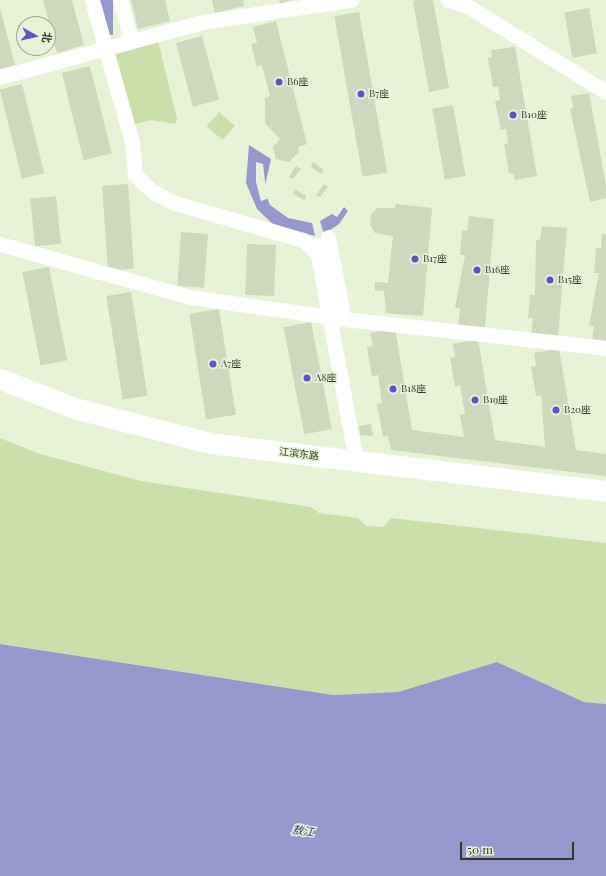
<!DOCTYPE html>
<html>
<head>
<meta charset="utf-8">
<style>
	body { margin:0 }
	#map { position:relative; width:606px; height:876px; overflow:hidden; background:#e7f2d6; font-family:"Playfair Display","Noto Sans SC",serif }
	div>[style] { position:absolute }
	.green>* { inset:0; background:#cbdfab; transform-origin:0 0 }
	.water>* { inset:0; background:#9698cd; transform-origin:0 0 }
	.pier>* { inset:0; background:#e7f2d6 }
	.building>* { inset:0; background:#cdd8bd; transform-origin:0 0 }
	.street>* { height:15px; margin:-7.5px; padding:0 7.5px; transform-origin:7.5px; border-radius:7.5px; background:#fff }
	.secondary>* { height:21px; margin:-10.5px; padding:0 10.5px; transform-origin:10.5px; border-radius:10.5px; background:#fff }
	.dots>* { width:11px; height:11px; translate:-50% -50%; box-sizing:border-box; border:2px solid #e7f2d6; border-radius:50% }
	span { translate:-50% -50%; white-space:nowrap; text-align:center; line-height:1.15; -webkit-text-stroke:3px #e7f2d6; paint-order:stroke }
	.poi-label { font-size:10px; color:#33382d }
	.left { translate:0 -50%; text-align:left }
	.street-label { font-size:10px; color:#33382d }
	.water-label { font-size:11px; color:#393676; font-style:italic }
	.north { position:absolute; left:16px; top:16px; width:40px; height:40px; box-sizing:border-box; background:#e7f2d6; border:1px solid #9fa892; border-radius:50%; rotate:98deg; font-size:11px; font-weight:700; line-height:16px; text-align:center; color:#33382d }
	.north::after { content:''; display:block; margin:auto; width:14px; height:18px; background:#5d52cb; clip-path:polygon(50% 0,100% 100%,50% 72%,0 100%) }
	.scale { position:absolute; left:460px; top:842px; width:114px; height:18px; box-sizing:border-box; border:2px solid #33382d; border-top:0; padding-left:5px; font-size:12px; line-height:14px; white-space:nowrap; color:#33382d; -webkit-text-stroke:3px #e7f2d6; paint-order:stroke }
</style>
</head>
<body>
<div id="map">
	<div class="green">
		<div style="clip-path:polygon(158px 41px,177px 119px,175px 124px,151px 120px,133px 125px,112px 54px)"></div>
		<div style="left:219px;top:112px;width:21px;height:19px;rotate:41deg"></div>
		<div style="clip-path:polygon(0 438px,40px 454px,141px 481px,311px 507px,319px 513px,358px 518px,366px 526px,383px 527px,391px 518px,606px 543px,606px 704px,584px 702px,497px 662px,398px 692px,333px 695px,0 644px)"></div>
	</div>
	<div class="water">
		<div style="left:99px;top:0;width:14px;height:35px"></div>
		<div style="clip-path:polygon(249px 145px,271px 159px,264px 190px,270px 205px,288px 218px,312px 223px,315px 236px,276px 227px,257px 209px,246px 183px)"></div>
		<div style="clip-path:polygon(344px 207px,348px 211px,339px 224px,324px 234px,320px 221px,332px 214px,337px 217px)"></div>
		<div style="clip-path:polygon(0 644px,333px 695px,398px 692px,497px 662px,584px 702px,606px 704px,606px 876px,0 876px)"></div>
	</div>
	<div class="pier">
		<div style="clip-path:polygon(256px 162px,263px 164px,267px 199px,261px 201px,256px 182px)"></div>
	</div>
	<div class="building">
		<div style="clip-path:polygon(43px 0,72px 0,84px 45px,57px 53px)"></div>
		<div style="clip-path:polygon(131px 0,165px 0,170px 21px,138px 29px)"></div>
		<div style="clip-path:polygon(212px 0,243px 0,244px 6px,215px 13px)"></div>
		<div style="clip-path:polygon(279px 0,291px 0,280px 4px)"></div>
		<div style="clip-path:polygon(419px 0,433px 0,449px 88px,429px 92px,413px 1px)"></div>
		<div style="clip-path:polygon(0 8px,15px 65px,0 69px)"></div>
		<div style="left:589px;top:8px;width:46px;height:25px;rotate:80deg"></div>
		<div style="left:359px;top:12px;width:163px;height:25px;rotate:80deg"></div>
		<div style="clip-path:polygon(276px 21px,307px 144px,298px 147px,299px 152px,289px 162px,276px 159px,273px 147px,280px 139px,265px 123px,265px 98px,270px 96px,262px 65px,257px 67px,251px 44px,257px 43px,253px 27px)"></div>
		<div style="left:202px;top:36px;width:66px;height:27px;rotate:75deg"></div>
		<div style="clip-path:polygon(515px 47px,537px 176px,515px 180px,513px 173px,509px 173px,504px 144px,508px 143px,506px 129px,501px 130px,495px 101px,500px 100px,498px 87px,493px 87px,488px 58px,492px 57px,491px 50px)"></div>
		<div style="left:90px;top:66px;width:90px;height:29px;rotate:76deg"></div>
		<div style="left:22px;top:84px;width:92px;height:23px;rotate:76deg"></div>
		<div style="clip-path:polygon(589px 93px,606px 185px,606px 198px,590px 202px,570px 109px,573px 108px,571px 96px)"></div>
		<div style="left:453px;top:105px;width:72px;height:21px;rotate:80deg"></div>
		<div style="clip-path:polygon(313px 162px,324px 170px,321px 174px,311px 167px)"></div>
		<div style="clip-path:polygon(296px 166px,301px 169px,293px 179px,289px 177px)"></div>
		<div style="left:128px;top:184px;width:85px;height:26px;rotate:86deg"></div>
		<div style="clip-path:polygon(324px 184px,328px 187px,320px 197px,316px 195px)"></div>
		<div style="clip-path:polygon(295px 189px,306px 196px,304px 200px,293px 194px)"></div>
		<div style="left:56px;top:196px;width:48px;height:26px;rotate:84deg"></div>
		<div style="clip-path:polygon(396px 204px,432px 208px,423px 316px,386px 313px,384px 291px,375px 290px,375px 282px,388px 283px,393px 236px,375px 233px,370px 225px,371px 214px,377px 208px,395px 208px)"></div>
		<div style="clip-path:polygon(469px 216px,494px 219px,485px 327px,458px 325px,460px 308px,455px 308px,465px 255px,460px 255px,462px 230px,467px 231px)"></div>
		<div style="clip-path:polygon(542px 226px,567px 228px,558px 337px,531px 334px,533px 318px,528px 318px,530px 295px,535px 295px,536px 240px,540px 240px)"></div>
		<div style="left:181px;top:232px;width:27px;height:54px;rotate:4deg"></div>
		<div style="clip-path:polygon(602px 234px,606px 234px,606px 344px,592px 342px,594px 326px,589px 326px,599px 273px,594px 273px,596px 248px,601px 248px)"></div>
		<div style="left:247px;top:244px;width:29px;height:51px;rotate:2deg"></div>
		<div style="left:49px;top:267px;width:95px;height:27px;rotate:79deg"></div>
		<div style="left:131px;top:292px;width:105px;height:25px;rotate:81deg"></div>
		<div style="left:219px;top:309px;width:107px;height:30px;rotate:81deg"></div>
		<div style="left:311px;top:322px;width:109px;height:28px;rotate:79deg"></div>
		<div style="clip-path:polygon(395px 328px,412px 430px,464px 437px,460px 415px,465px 414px,460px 385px,455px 387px,450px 358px,455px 357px,453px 344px,478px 339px,495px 440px,545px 447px,541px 395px,536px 396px,531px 367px,536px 366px,534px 353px,559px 349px,576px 450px,606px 454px,606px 476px,391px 450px,388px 436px,383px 437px,377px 404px,382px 403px,378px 375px,372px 376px,367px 347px,373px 346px,370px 333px)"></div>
		<div style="clip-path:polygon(371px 424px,373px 436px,360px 435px,359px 426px)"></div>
	</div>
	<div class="street">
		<div style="left:92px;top:0;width:148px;rotate:74.3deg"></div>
		<div style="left:132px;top:142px;width:33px;rotate:85deg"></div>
		<div style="left:135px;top:175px;width:25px;rotate:43deg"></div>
		<div style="left:153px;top:192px;width:25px;rotate:27deg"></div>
		<div style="left:175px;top:203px;width:133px;rotate:16.1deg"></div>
		<div style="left:303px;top:240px;width:21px;rotate:45deg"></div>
		<div style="left:120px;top:0;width:41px;rotate:74.6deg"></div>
		<div style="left:448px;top:0;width:19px;rotate:16deg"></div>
		<div style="left:466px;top:5px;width:165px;rotate:31.9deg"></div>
		<div style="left:0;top:77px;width:209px;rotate:-15.2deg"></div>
		<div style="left:202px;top:22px;width:151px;rotate:-8.4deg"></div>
		<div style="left:328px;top:237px;width:73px;rotate:79deg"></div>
		<div style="left:0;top:244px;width:197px;rotate:15.6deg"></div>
		<div style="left:190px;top:297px;width:156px;rotate:8.1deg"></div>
		<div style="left:344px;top:319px;width:264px;rotate:6.3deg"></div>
		<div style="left:316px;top:245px;width:220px;rotate:79.5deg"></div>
	</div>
	<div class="secondary">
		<div style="left:0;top:379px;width:79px;rotate:21.4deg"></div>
		<div style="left:74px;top:408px;width:140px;rotate:14.4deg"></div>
		<div style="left:210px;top:443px;width:399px;rotate:6.9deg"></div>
	</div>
	<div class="dots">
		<div style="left:279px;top:82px;background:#5d52cb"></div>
		<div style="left:361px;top:94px;background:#5d52cb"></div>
		<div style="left:513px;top:115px;background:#5d52cb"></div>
		<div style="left:415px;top:259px;background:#5d52cb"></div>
		<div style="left:477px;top:270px;background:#5d52cb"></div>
		<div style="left:550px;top:280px;background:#5d52cb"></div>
		<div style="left:213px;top:364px;background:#5d52cb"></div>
		<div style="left:307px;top:378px;background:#5d52cb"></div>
		<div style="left:393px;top:389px;background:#5d52cb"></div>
		<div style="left:475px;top:400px;background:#5d52cb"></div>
		<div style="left:556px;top:410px;background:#5d52cb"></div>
	</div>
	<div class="poi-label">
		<span class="left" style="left:287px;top:82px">B6座</span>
		<span class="left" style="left:369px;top:94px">B7座</span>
		<span class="left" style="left:521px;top:115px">B10座</span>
		<span class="left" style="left:423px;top:259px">B17座</span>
		<span class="left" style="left:485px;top:270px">B16座</span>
		<span class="left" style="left:558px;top:280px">B15座</span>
		<span class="left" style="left:221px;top:364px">A7座</span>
		<span class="left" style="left:315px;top:378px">A8座</span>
		<span class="left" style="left:401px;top:389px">B18座</span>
		<span class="left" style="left:483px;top:400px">B19座</span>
		<span class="left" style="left:564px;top:410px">B20座</span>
	</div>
	<div class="street-label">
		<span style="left:299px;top:454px;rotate:7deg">江滨东路</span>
	</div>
	<div class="water-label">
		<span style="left:303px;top:831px;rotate:7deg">敖江</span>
	</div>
	<div class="north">北</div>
	<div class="scale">50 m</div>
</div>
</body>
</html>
